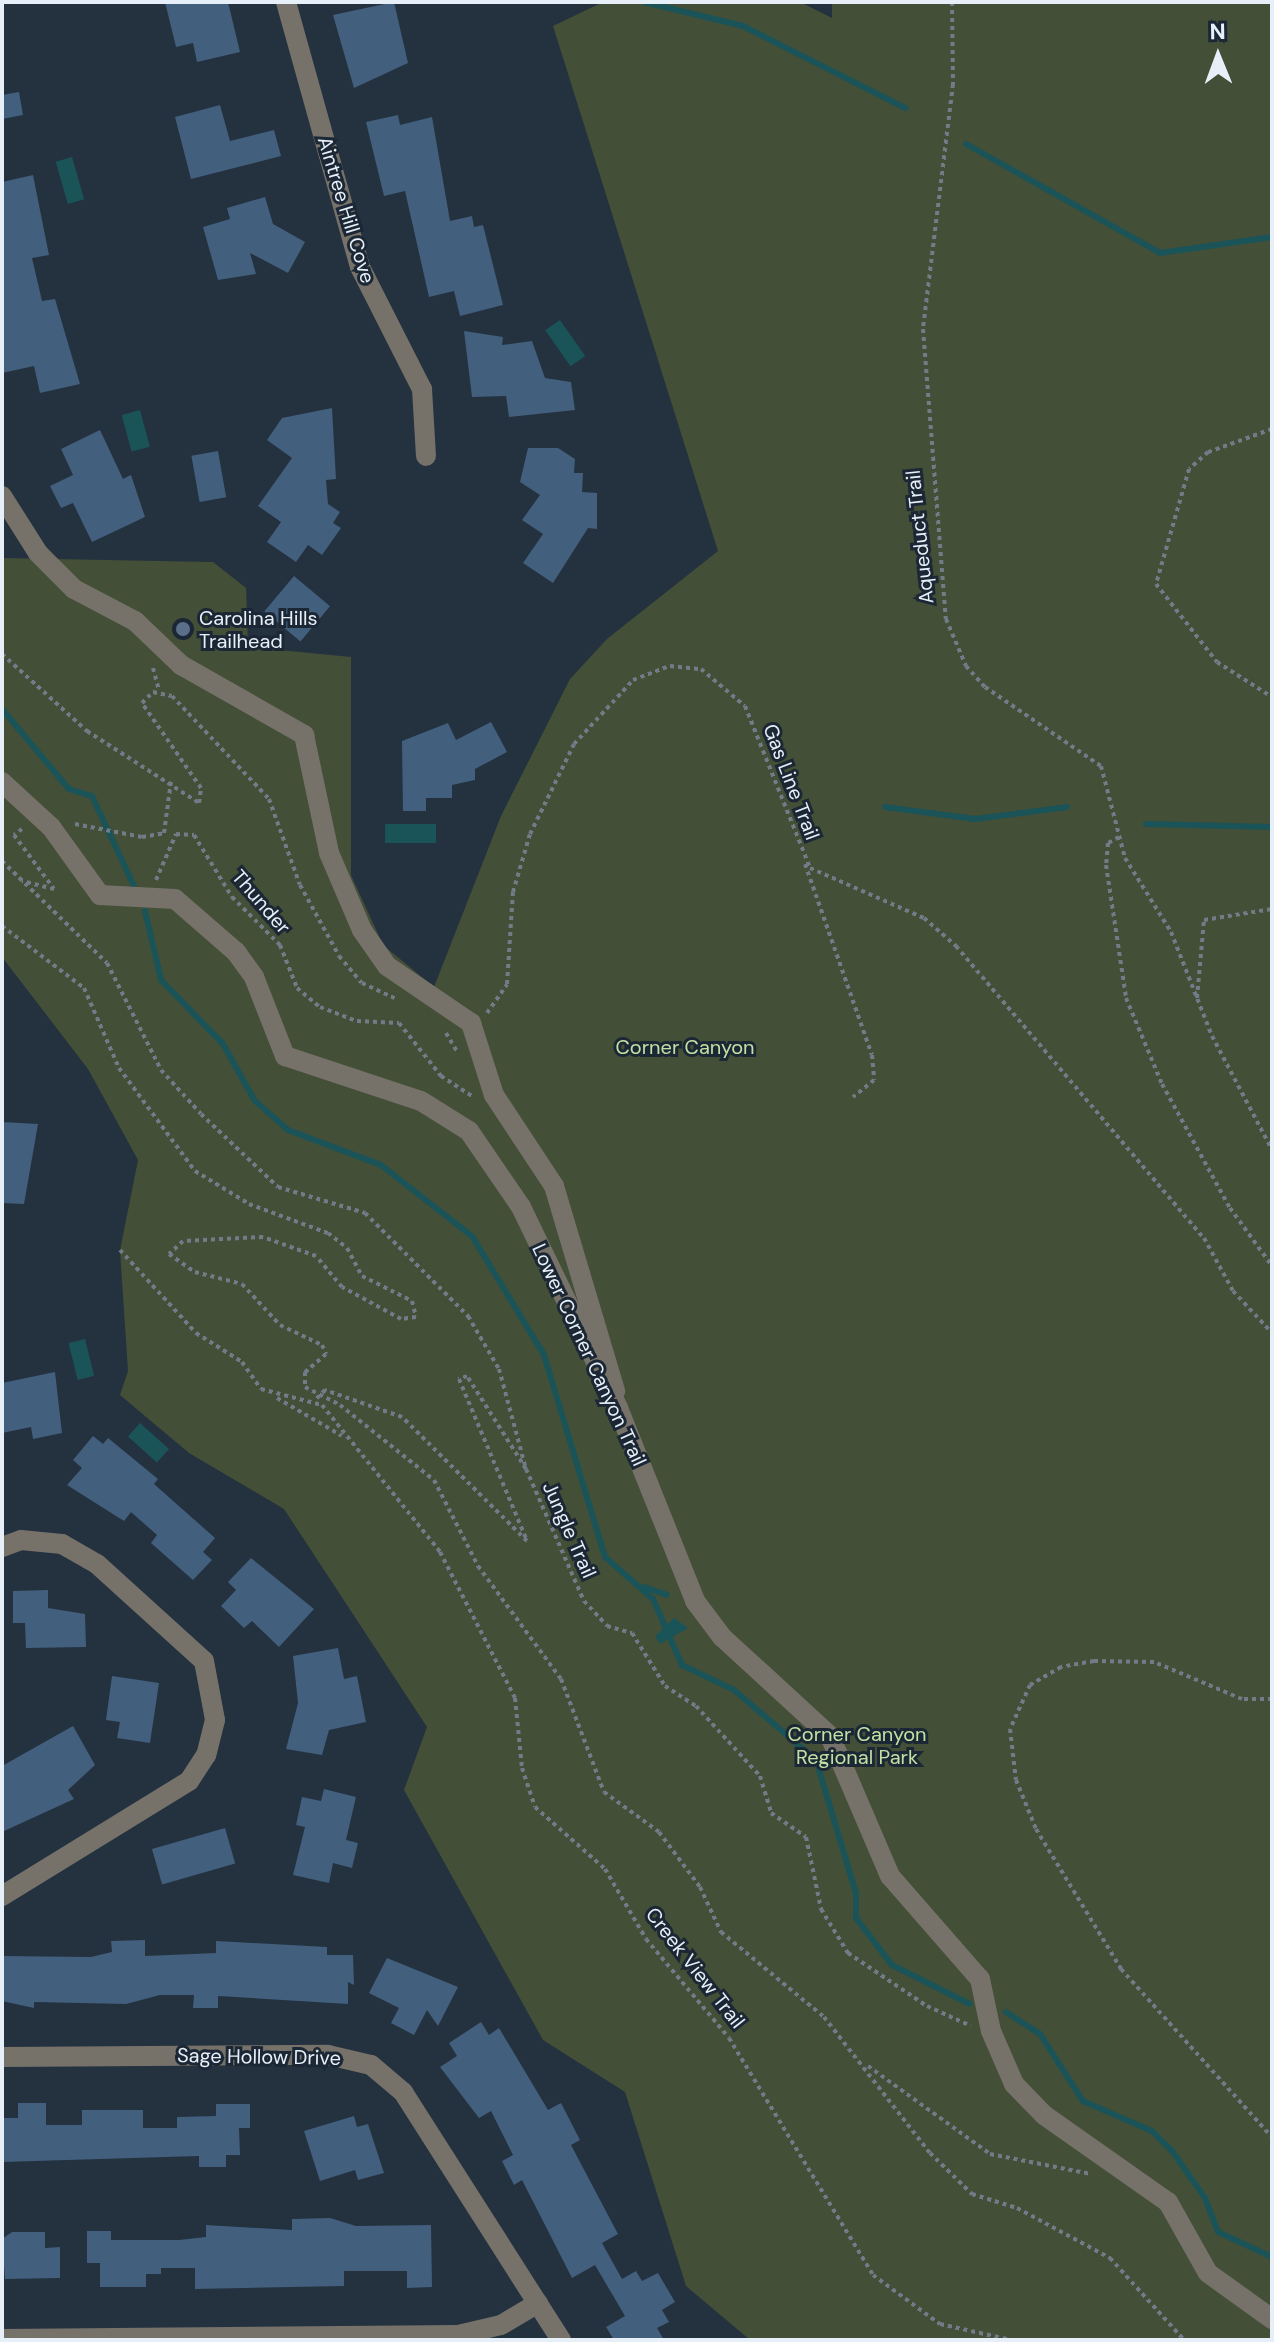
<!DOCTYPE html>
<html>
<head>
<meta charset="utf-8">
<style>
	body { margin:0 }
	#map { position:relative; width:1274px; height:2342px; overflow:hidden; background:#24313f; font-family:"DM Sans",sans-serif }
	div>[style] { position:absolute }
	.green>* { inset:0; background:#434f37 }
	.water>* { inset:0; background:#1a5459; transform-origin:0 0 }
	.stream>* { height:6px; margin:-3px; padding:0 3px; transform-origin:3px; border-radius:3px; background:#1a5459 }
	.building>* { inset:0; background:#425f7d; transform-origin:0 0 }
	.path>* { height:4px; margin-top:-2px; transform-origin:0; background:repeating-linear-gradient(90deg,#717c88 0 4px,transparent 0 8px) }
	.minor>* { height:20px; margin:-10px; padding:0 10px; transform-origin:10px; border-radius:10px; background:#76726a }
	.dots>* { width:22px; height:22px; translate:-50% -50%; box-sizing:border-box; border:4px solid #1b2734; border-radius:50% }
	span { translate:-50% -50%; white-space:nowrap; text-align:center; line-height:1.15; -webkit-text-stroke:6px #1b2734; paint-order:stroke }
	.street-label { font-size:20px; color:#e7eff8 }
	.poi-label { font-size:20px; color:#e7eff8 }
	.left { translate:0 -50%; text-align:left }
	.park-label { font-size:20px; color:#c2e1a3 }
	.frame { position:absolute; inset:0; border:4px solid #e7eff8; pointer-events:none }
	.north { position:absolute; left:1178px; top:16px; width:80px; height:80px; -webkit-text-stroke:6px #1b2734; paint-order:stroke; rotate:359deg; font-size:22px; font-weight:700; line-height:32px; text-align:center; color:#e7eff8 }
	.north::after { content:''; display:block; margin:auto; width:28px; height:36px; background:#e7eff8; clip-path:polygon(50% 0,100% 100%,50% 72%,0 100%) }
</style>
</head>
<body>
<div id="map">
	<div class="green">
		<div style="clip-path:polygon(603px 2px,800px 2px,832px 18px,832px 2px,1272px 2px,1272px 2340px,750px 2340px,686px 2286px,625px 2092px,543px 2040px,404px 1790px,427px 1727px,284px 1509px,189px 1453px,120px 1395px,128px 1371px,120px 1250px,138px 1160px,88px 1069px,2px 957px,2px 558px,213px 562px,246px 588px,248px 647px,351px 657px,351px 875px,383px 945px,434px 987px,501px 816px,570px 679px,607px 639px,718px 551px,553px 26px)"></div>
	</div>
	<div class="water">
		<div style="left:72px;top:157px;width:44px;height:17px;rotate:74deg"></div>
		<div style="left:560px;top:320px;width:44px;height:18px;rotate:55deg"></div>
		<div style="left:140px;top:410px;width:38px;height:19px;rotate:75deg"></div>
		<div style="left:436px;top:824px;width:19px;height:51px;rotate:90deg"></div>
		<div style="left:85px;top:1339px;width:38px;height:17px;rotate:76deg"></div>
		<div style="left:140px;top:1423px;width:39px;height:18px;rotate:42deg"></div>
		<div style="clip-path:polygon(674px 1618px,688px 1628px,660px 1644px,655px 1636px)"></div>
	</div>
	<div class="stream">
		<div style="left:644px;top:2px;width:102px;rotate:13.6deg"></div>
		<div style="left:743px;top:26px;width:182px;rotate:26.8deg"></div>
		<div style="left:966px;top:144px;width:223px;rotate:29.3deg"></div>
		<div style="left:1160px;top:253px;width:113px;rotate:-8.1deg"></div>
		<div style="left:2px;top:709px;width:104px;rotate:50.1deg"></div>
		<div style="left:69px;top:789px;width:24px;rotate:17deg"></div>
		<div style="left:92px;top:796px;width:99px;rotate:65deg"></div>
		<div style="left:885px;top:807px;width:91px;rotate:7.6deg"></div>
		<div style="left:975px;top:819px;width:93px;rotate:-7.4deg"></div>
		<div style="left:1146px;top:824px;width:126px;rotate:1.4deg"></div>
		<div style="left:145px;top:911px;width:71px;rotate:76.9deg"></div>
		<div style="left:161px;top:980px;width:89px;rotate:45.9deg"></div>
		<div style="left:223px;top:1044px;width:65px;rotate:60.7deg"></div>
		<div style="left:255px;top:1101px;width:44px;rotate:41.3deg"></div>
		<div style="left:288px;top:1130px;width:99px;rotate:20.6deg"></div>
		<div style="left:381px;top:1165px;width:115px;rotate:38deg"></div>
		<div style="left:472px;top:1236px;width:139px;rotate:58.8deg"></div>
		<div style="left:544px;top:1355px;width:211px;rotate:73.2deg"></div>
		<div style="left:605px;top:1557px;width:64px;rotate:41.2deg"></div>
		<div style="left:653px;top:1599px;width:72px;rotate:66.3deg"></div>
		<div style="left:682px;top:1665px;width:58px;rotate:25.7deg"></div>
		<div style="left:734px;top:1690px;width:108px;rotate:40.5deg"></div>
		<div style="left:816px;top:1760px;width:139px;rotate:73.3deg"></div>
		<div style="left:856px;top:1893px;width:25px;rotate:90deg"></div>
		<div style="left:856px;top:1918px;width:59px;rotate:52.5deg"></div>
		<div style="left:892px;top:1965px;width:87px;rotate:26.6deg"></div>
		<div style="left:644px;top:1587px;width:24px;rotate:19deg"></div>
		<div style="left:1006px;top:2012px;width:40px;rotate:32.9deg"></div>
		<div style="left:1040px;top:2034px;width:80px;rotate:57.3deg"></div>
		<div style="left:1083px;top:2101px;width:75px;rotate:23.5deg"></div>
		<div style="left:1152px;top:2131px;width:28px;rotate:45deg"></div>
		<div style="left:1172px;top:2151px;width:57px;rotate:54.9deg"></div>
		<div style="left:1205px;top:2198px;width:36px;rotate:69deg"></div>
		<div style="left:1218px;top:2232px;width:60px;rotate:24.8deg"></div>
	</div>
	<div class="building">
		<div style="clip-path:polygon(165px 2px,228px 2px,240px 52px,197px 62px,193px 43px,176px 47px)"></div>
		<div style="clip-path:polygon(394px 2px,408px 63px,354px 88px,333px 15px)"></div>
		<div style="clip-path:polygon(19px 92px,23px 115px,2px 119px,2px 95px)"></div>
		<div style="clip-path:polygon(220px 105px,230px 141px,274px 130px,281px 156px,191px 179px,175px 117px)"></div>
		<div style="clip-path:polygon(398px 115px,400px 125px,432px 117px,450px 221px,472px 216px,474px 227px,483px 225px,503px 305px,460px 316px,454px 291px,429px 297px,405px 191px,384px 196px,366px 122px)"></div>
		<div style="clip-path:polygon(33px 175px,49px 255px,32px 258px,42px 301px,55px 299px,80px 384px,40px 393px,34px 366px,2px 373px,2px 182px)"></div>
		<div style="clip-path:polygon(265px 197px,273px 224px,305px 242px,288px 273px,250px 253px,256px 274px,218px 280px,203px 227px,230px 219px,227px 208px)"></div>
		<div style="clip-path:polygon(464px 331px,503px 337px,502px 345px,532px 341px,545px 378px,571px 382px,575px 410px,509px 417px,506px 396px,472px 397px)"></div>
		<div style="clip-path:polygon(332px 408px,336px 479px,326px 480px,328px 504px,340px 512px,333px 523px,341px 528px,322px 555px,308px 545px,296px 562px,267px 542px,281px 522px,258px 506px,292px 458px,267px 440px,282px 418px)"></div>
		<div style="clip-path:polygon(100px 430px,123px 479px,131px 475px,145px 517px,92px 542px,73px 503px,61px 508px,50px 486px,73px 475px,61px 449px)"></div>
		<div style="clip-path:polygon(528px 448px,558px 448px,575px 459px,574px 473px,583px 473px,582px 492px,597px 493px,597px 529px,588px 528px,553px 583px,523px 563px,543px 534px,522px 520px,540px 495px,520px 482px)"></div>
		<div style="left:218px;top:451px;width:47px;height:27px;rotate:80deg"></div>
		<div style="left:294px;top:576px;width:47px;height:46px;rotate:40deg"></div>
		<div style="clip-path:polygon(491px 722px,507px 752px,475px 769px,475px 780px,452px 785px,452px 798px,426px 798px,426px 811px,403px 811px,402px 741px,448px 723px,456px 740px)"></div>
		<div style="clip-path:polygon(2px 1122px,38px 1124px,24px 1204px,2px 1203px)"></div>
		<div style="clip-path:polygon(55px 1372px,62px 1433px,33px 1439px,31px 1427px,2px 1433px,2px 1383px)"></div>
		<div style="clip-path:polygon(93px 1436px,103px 1444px,108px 1438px,158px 1479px,154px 1484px,215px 1538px,203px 1552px,212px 1560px,193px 1580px,151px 1543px,157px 1535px,131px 1512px,124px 1521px,67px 1485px,82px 1468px,73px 1460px)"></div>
		<div style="clip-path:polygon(251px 1558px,314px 1609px,279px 1647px,252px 1621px,244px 1628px,221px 1606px,236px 1590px,228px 1582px)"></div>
		<div style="clip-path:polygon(48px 1590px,48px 1608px,85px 1614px,86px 1647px,26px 1648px,25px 1623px,13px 1623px,13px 1591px)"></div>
		<div style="clip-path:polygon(338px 1648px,344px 1679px,357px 1676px,366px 1722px,329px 1730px,322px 1755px,286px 1749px,298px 1703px,293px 1656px)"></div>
		<div style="clip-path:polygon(112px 1676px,159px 1683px,150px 1743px,117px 1738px,120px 1722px,106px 1720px)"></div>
		<div style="clip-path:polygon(73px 1726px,95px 1765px,68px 1790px,74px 1799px,2px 1832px,2px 1766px)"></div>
		<div style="clip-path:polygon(324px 1789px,356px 1797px,346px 1840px,358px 1843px,352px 1868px,333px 1863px,329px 1883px,293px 1875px,305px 1827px,296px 1825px,302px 1797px,321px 1801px)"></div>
		<div style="left:225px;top:1828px;width:37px;height:76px;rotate:74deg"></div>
		<div style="clip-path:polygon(145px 1940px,145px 1956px,216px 1953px,216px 1941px,327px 1947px,327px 1955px,353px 1955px,354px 1985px,348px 1982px,348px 2004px,218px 1996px,218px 2008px,193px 2008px,194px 1995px,160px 1995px,126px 2004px,34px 2002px,34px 2008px,2px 2001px,2px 1956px,91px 1957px,112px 1952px,111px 1941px)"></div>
		<div style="clip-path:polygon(387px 1958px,458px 1987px,438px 2026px,427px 2010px,414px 2035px,391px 2023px,399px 2008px,369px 1993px)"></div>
		<div style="clip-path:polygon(481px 2022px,489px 2035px,499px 2028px,548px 2110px,561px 2103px,580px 2140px,571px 2145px,618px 2234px,602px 2243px,622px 2279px,636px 2271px,642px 2281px,658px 2273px,675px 2302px,662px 2310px,669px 2322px,657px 2328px,664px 2340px,614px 2340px,606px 2327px,625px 2316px,595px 2265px,572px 2278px,522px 2180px,514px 2185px,502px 2161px,513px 2155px,491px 2111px,479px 2118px,440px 2067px,457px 2056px,449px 2043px)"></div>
		<div style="clip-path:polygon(18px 2103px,46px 2103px,46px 2125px,82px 2125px,82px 2110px,143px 2110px,143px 2128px,177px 2128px,177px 2117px,216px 2116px,216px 2104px,250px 2104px,250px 2128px,239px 2128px,240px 2155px,226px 2155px,226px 2167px,199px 2167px,199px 2156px,2px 2162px,2px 2118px,18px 2118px)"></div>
		<div style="clip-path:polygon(354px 2116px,357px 2127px,368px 2124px,384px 2173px,358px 2180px,355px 2170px,320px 2181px,304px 2131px)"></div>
		<div style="clip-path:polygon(330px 2218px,356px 2226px,431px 2225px,432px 2287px,407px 2288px,407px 2271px,344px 2271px,344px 2286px,195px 2289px,195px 2268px,161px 2268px,161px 2274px,146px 2274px,146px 2287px,100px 2287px,100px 2263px,87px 2263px,87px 2231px,111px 2231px,111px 2240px,179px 2240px,206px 2237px,206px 2225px,292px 2230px,292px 2219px)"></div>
		<div style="clip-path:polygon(12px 2232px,45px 2232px,45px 2248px,60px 2247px,60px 2278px,5px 2279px,2px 2239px)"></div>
	</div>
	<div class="path">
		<div style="left:952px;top:2px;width:82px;rotate:89.3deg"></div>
		<div style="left:953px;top:84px;width:247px;rotate:97deg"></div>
		<div style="left:923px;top:329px;width:291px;rotate:85.5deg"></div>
		<div style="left:946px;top:619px;width:51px;rotate:66.9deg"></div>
		<div style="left:966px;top:666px;width:28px;rotate:48deg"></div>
		<div style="left:985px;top:687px;width:140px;rotate:34.3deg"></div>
		<div style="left:1101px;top:766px;width:95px;rotate:75.4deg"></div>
		<div style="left:1125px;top:858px;width:87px;rotate:58.1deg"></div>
		<div style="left:1171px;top:932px;width:112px;rotate:68.5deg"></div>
		<div style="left:1212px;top:1036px;width:129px;rotate:62.2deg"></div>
		<div style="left:1272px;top:429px;width:68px;rotate:160.2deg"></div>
		<div style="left:1208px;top:452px;width:25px;rotate:138deg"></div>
		<div style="left:1189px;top:469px;width:120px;rotate:106deg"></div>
		<div style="left:1156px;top:584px;width:99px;rotate:52deg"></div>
		<div style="left:1217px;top:662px;width:65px;rotate:32.5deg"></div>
		<div style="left:2px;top:654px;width:115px;rotate:42.2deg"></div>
		<div style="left:87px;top:731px;width:133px;rotate:32.7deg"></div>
		<div style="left:199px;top:803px;width:15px;rotate:-82deg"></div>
		<div style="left:201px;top:788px;width:103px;rotate:-124.8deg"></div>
		<div style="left:142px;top:703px;width:16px;rotate:-45deg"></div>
		<div style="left:153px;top:692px;width:19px;rotate:12deg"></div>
		<div style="left:172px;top:696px;width:141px;rotate:46.7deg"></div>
		<div style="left:269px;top:799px;width:91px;rotate:70.2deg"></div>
		<div style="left:300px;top:885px;width:81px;rotate:61.2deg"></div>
		<div style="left:339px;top:956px;width:35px;rotate:50deg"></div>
		<div style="left:362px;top:983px;width:38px;rotate:25deg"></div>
		<div style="left:153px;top:668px;width:23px;rotate:75deg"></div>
		<div style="left:75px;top:824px;width:68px;rotate:11deg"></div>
		<div style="left:142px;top:837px;width:22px;rotate:-10deg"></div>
		<div style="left:164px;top:833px;width:52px;rotate:-82.3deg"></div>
		<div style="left:22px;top:829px;width:10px;rotate:143deg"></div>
		<div style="left:14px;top:835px;width:67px;rotate:53.5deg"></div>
		<div style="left:54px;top:889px;width:33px;rotate:-166deg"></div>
		<div style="left:1119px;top:837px;width:13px;rotate:151deg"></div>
		<div style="left:1108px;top:843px;width:22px;rotate:95deg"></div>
		<div style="left:1106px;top:865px;width:134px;rotate:81.4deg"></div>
		<div style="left:1126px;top:998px;width:93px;rotate:67.3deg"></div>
		<div style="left:1162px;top:1084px;width:141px;rotate:61.3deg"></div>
		<div style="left:1230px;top:1208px;width:72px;rotate:54.1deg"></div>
		<div style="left:2px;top:861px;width:146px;rotate:44.2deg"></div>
		<div style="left:107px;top:963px;width:120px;rotate:63.2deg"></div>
		<div style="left:161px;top:1070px;width:59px;rotate:47.7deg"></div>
		<div style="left:201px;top:1114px;width:106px;rotate:43.5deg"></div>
		<div style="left:278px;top:1187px;width:91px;rotate:16.6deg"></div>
		<div style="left:365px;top:1213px;width:146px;rotate:45deg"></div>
		<div style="left:468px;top:1316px;width:61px;rotate:59.7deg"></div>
		<div style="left:499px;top:1369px;width:104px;rotate:74.9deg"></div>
		<div style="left:526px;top:1469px;width:110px;rotate:-122.4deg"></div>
		<div style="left:467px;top:1376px;width:9px;rotate:159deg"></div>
		<div style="left:459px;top:1379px;width:176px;rotate:67.2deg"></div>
		<div style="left:527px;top:1541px;width:176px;rotate:-135.2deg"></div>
		<div style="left:402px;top:1417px;width:82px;rotate:-160.7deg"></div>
		<div style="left:325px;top:1390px;width:14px;rotate:135deg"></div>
		<div style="left:805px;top:864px;width:202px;rotate:70.7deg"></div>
		<div style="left:872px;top:1055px;width:25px;rotate:85deg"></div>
		<div style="left:874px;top:1080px;width:27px;rotate:141deg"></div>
		<div style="left:156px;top:880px;width:50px;rotate:-66.5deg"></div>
		<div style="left:176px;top:834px;width:18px;rotate:3deg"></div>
		<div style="left:194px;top:835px;width:73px;rotate:58.5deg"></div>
		<div style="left:232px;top:897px;width:68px;rotate:45deg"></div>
		<div style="left:280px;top:945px;width:46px;rotate:68.4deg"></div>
		<div style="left:297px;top:988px;width:30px;rotate:40deg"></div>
		<div style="left:320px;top:1007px;width:40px;rotate:21deg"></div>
		<div style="left:357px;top:1021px;width:42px;rotate:2.7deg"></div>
		<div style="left:399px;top:1023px;width:68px;rotate:51.6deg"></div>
		<div style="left:441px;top:1076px;width:37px;rotate:33deg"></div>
		<div style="left:2px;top:926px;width:103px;rotate:37.1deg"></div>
		<div style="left:84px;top:988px;width:87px;rotate:66.4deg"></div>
		<div style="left:119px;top:1068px;width:128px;rotate:53.6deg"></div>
		<div style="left:195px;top:1171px;width:63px;rotate:31.4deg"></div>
		<div style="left:249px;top:1204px;width:84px;rotate:20.2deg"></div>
		<div style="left:328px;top:1233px;width:24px;rotate:38deg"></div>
		<div style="left:347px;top:1248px;width:32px;rotate:62deg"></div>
		<div style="left:362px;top:1276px;width:56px;rotate:26.6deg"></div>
		<div style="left:412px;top:1301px;width:16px;rotate:76deg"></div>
		<div style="left:416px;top:1317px;width:15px;rotate:172deg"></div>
		<div style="left:401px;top:1319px;width:67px;rotate:-151.5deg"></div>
		<div style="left:342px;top:1287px;width:40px;rotate:-130deg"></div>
		<div style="left:316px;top:1256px;width:56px;rotate:-160.3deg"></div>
		<div style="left:263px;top:1237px;width:80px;rotate:177.1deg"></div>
		<div style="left:183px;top:1241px;width:19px;rotate:137deg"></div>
		<div style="left:169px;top:1254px;width:32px;rotate:35deg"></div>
		<div style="left:195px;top:1272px;width:49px;rotate:14.3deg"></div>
		<div style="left:242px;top:1284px;width:56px;rotate:47.2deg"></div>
		<div style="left:280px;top:1325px;width:47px;rotate:25.5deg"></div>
		<div style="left:322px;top:1345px;width:10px;rotate:66deg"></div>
		<div style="left:326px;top:1354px;width:28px;rotate:139deg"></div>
		<div style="left:305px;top:1372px;width:15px;rotate:90deg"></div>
		<div style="left:305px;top:1387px;width:39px;rotate:27deg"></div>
		<div style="left:340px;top:1405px;width:120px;rotate:38.6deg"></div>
		<div style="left:434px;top:1480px;width:97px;rotate:62.9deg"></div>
		<div style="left:478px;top:1566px;width:140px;rotate:53.7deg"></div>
		<div style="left:561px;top:1679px;width:121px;rotate:69.2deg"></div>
		<div style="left:604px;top:1792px;width:68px;rotate:36deg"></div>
		<div style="left:659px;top:1832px;width:69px;rotate:53.3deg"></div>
		<div style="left:700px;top:1887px;width:50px;rotate:65deg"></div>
		<div style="left:721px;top:1932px;width:134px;rotate:39.5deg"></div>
		<div style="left:824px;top:2017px;width:172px;rotate:52.1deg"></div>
		<div style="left:930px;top:2153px;width:59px;rotate:44.3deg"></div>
		<div style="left:972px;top:2194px;width:47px;rotate:17.3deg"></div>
		<div style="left:1017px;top:2208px;width:106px;rotate:28.3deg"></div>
		<div style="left:1110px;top:2258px;width:110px;rotate:47.9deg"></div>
		<div style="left:1197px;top:998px;width:78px;rotate:-84.9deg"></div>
		<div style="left:1204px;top:920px;width:69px;rotate:-9.2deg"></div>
		<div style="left:487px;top:1013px;width:35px;rotate:-55deg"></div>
		<div style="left:507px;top:984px;width:92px;rotate:-86.3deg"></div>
		<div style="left:513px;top:892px;width:60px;rotate:-73.7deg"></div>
		<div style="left:530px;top:834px;width:100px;rotate:-63.9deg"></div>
		<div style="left:574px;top:744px;width:87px;rotate:-47.3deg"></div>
		<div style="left:633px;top:680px;width:40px;rotate:-21deg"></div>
		<div style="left:670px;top:666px;width:31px;rotate:6deg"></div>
		<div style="left:701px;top:669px;width:57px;rotate:40.1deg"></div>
		<div style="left:745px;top:706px;width:175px;rotate:68.1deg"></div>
		<div style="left:810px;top:868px;width:124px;rotate:23.7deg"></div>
		<div style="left:924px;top:918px;width:43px;rotate:41.2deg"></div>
		<div style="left:956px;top:946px;width:383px;rotate:49.7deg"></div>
		<div style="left:1204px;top:1238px;width:60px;rotate:61.3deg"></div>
		<div style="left:1233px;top:1291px;width:57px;rotate:47.1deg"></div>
		<div style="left:446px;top:1033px;width:23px;rotate:59deg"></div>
		<div style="left:120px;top:1250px;width:113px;rotate:47.5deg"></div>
		<div style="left:196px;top:1333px;width:54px;rotate:32.2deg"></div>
		<div style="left:242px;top:1362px;width:33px;rotate:55deg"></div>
		<div style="left:261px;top:1389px;width:63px;rotate:14.7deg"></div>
		<div style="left:322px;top:1405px;width:189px;rotate:51.2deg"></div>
		<div style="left:440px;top:1552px;width:164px;rotate:62.8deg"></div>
		<div style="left:515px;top:1698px;width:70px;rotate:84.3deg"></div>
		<div style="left:522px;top:1768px;width:41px;rotate:71.6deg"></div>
		<div style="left:535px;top:1807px;width:94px;rotate:41.5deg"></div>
		<div style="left:605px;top:1869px;width:81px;rotate:59.6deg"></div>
		<div style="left:646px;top:1939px;width:129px;rotate:50deg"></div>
		<div style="left:729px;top:2038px;width:277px;rotate:58.7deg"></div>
		<div style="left:873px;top:2275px;width:83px;rotate:36.2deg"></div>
		<div style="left:940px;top:2324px;width:73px;rotate:12.7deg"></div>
		<div style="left:277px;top:1398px;width:75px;rotate:30.3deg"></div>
		<div style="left:526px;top:1469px;width:144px;rotate:66.3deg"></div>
		<div style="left:584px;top:1601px;width:34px;rotate:47deg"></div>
		<div style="left:607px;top:1626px;width:26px;rotate:16deg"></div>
		<div style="left:632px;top:1633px;width:62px;rotate:58.1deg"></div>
		<div style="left:665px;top:1686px;width:37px;rotate:33deg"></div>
		<div style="left:696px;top:1706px;width:95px;rotate:47.6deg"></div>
		<div style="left:760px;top:1776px;width:39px;rotate:73deg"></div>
		<div style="left:771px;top:1813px;width:42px;rotate:34.4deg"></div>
		<div style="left:806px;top:1837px;width:74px;rotate:78.2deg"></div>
		<div style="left:821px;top:1909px;width:52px;rotate:58.5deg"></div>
		<div style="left:848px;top:1953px;width:95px;rotate:33.9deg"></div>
		<div style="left:927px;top:2006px;width:48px;rotate:24.4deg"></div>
		<div style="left:1272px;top:1699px;width:30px;rotate:180deg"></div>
		<div style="left:1242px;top:1699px;width:95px;rotate:-157.2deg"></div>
		<div style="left:1154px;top:1662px;width:60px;rotate:-179deg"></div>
		<div style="left:1094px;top:1661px;width:34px;rotate:170deg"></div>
		<div style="left:1061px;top:1667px;width:36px;rotate:150deg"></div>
		<div style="left:1030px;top:1685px;width:48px;rotate:114.4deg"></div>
		<div style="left:1010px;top:1729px;width:51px;rotate:83.3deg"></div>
		<div style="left:1016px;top:1780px;width:53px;rotate:67.8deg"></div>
		<div style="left:1036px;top:1829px;width:164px;rotate:58.7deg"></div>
		<div style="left:1121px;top:1969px;width:226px;rotate:48.1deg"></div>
		<div style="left:868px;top:2066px;width:150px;rotate:35.8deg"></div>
		<div style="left:990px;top:2154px;width:103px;rotate:11.2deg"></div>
	</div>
	<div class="minor">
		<div style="left:286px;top:2px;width:275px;rotate:74.4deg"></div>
		<div style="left:360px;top:267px;width:137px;rotate:63.1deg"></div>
		<div style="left:422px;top:389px;width:67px;rotate:86.6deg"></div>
		<div style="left:2px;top:496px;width:67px;rotate:57.7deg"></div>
		<div style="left:38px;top:553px;width:51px;rotate:45deg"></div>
		<div style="left:74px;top:589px;width:69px;rotate:27.7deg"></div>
		<div style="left:135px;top:621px;width:64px;rotate:43.7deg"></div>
		<div style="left:181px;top:665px;width:142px;rotate:29.6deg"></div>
		<div style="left:304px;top:735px;width:121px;rotate:78deg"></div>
		<div style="left:329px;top:853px;width:84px;rotate:66.8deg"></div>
		<div style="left:362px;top:930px;width:44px;rotate:55.2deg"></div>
		<div style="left:387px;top:966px;width:102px;rotate:34.2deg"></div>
		<div style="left:471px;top:1023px;width:76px;rotate:72.3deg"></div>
		<div style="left:494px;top:1095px;width:109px;rotate:56.6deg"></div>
		<div style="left:554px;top:1186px;width:214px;rotate:73.4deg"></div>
		<div style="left:2px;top:782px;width:67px;rotate:42.6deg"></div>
		<div style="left:51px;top:827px;width:84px;rotate:54.2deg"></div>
		<div style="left:100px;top:895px;width:75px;rotate:3.1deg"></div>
		<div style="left:175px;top:899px;width:81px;rotate:41deg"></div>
		<div style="left:236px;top:952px;width:31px;rotate:54deg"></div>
		<div style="left:254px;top:977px;width:85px;rotate:68.6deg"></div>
		<div style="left:285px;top:1056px;width:143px;rotate:18.3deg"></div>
		<div style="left:421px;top:1101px;width:57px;rotate:32deg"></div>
		<div style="left:469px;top:1131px;width:92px;rotate:55.6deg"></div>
		<div style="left:521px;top:1207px;width:223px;rotate:64.2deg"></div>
		<div style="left:618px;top:1408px;width:208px;rotate:68.2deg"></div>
		<div style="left:695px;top:1601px;width:45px;rotate:53.1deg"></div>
		<div style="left:722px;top:1637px;width:147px;rotate:42.5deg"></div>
		<div style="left:830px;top:1736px;width:152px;rotate:66.8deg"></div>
		<div style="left:890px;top:1876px;width:137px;rotate:48.9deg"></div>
		<div style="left:980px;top:1979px;width:53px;rotate:78.1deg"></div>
		<div style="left:991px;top:2031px;width:58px;rotate:66.5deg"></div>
		<div style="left:1014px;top:2084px;width:43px;rotate:45.9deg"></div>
		<div style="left:1044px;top:2115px;width:151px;rotate:35.1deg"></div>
		<div style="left:1168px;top:2202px;width:81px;rotate:60.6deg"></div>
		<div style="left:1208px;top:2273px;width:79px;rotate:35.7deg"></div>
		<div style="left:2px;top:1547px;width:20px;rotate:-20deg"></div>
		<div style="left:21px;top:1540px;width:41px;rotate:5.6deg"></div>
		<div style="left:62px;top:1544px;width:40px;rotate:29.7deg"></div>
		<div style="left:97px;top:1564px;width:144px;rotate:42.2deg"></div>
		<div style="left:204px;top:1661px;width:60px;rotate:79.4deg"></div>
		<div style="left:215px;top:1720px;width:36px;rotate:104deg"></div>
		<div style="left:206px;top:1755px;width:31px;rotate:123deg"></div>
		<div style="left:189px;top:1781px;width:220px;rotate:148.4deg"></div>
		<div style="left:2px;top:2057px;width:326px;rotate:-0.4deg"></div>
		<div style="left:328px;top:2055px;width:44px;rotate:13.1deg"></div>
		<div style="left:371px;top:2065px;width:42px;rotate:40.2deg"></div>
		<div style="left:403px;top:2092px;width:294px;rotate:57.5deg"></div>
		<div style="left:2px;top:2339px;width:456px;rotate:-0.5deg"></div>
		<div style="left:458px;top:2335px;width:44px;rotate:-13.1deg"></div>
		<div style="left:501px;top:2325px;width:43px;rotate:-30.7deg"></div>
	</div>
	<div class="dots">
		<div style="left:183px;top:629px;background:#5c6f8a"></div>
	</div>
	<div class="street-label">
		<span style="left:346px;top:210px;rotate:73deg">Aintree Hill Cove</span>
		<span style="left:920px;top:537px;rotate:-96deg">Aqueduct Trail</span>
		<span style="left:791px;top:782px;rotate:69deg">Gas Line Trail</span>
		<span style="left:261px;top:902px;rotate:49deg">Thunder</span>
		<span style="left:589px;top:1355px;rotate:65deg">Lower Corner Canyon Trail</span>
		<span style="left:569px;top:1530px;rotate:66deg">Jungle Trail</span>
		<span style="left:695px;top:1968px;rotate:52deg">Creek View Trail</span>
		<span style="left:259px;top:2057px;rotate:1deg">Sage Hollow Drive</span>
	</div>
	<div class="poi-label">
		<span class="left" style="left:199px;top:630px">Carolina Hills<br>Trailhead</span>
	</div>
	<div class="park-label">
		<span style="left:685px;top:1047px">Corner Canyon</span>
		<span style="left:857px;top:1746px">Corner Canyon<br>Regional Park</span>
	</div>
	<div class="frame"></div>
	<div class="north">N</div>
</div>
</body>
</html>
